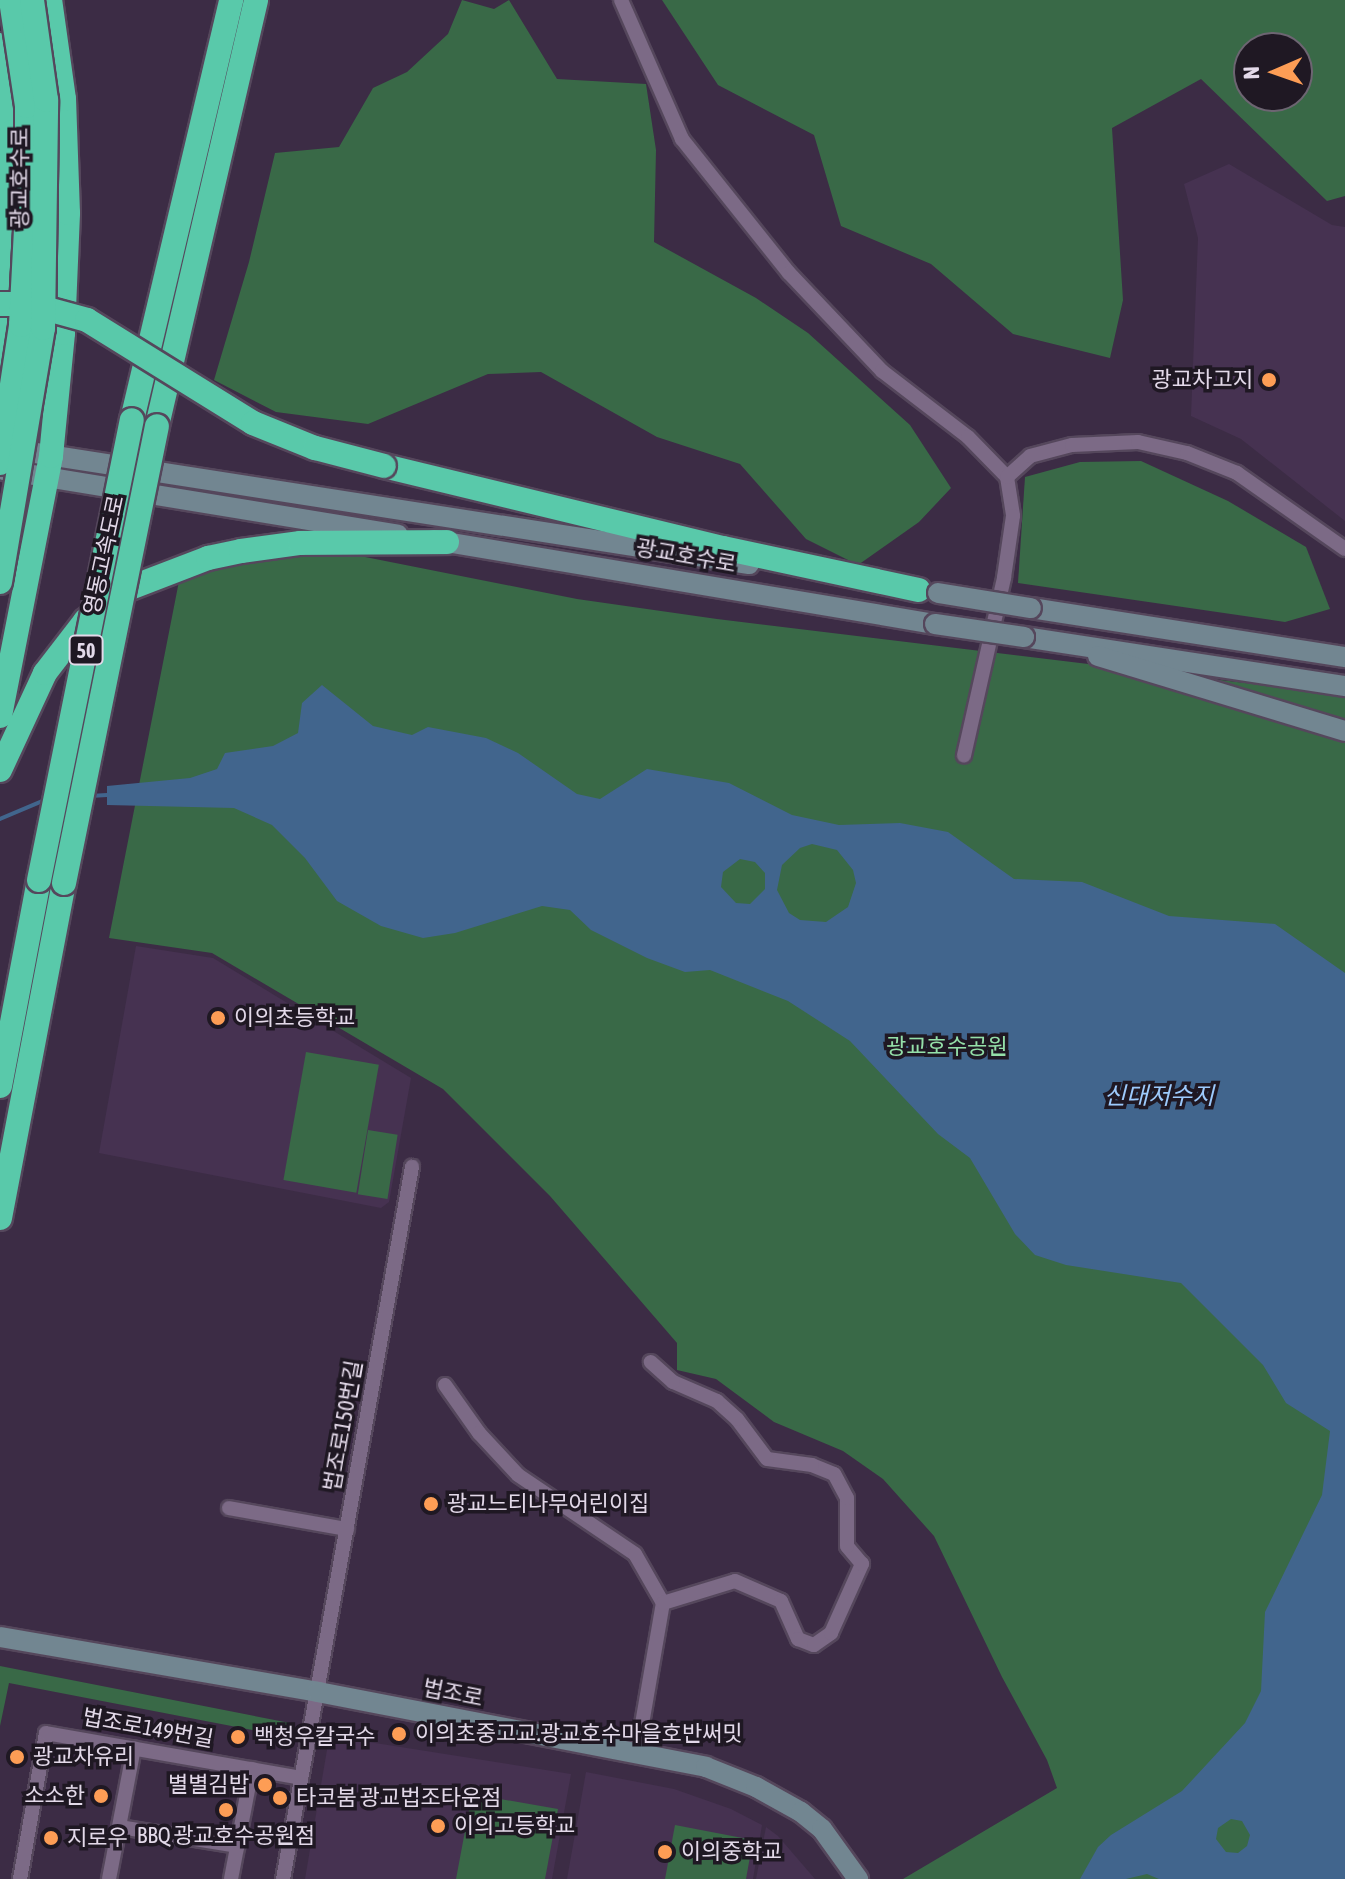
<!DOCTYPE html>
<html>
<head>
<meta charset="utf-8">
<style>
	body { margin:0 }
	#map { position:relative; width:1345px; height:1879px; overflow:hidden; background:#3c2c45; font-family:"Asap Condensed","Noto Sans KR",sans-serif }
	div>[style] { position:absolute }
	.built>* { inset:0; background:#463251 }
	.green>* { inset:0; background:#396947; transform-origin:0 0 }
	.water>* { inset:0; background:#41658d }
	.stream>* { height:4px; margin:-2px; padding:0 2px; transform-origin:2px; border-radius:2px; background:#41658d }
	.roads { filter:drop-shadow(2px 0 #55475c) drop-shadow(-2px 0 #55475c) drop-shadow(0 2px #55475c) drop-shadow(0 -2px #55475c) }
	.street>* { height:14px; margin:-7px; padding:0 7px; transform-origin:7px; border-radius:7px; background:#7c6a86 }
	.secondary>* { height:20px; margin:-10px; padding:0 10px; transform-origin:10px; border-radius:10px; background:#728691 }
	.highway>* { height:24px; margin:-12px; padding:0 12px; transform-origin:12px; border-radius:12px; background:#59c9aa }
	.bridges { filter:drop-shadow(2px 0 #55475c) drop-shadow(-2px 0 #55475c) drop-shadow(0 2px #55475c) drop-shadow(0 -2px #55475c) }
	.secondary-bridge>* { height:20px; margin:-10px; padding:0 10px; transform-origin:10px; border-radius:10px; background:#728691 }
	.highway-bridge>* { height:24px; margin:-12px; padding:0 12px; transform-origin:12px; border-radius:12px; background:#59c9aa }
	.dots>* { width:22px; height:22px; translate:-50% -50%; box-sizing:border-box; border:4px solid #1f1823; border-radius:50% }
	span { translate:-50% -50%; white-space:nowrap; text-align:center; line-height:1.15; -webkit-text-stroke:7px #1f1823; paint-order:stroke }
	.shield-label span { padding:2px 6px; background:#1f1823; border:2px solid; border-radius:6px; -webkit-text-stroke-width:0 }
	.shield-label { font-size:20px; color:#e3d9e9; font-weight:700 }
	.street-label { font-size:22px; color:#e3d9e9 }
	.poi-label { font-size:22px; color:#e3d9e9 }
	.right { translate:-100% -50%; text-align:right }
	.left { translate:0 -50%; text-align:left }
	.park-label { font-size:22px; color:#95e0a9 }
	.water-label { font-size:24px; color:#9dcafc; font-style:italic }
	.north { position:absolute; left:1233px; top:32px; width:80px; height:80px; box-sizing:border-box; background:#1f1823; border:2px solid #6d6572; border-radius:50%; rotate:268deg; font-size:22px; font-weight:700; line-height:32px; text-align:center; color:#e3d9e9 }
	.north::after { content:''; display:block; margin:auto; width:28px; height:36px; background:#fd9d55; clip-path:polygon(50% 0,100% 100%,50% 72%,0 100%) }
</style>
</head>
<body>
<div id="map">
	<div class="built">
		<div style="clip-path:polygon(1229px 164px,1332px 225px,1345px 227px,1345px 521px,1241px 439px,1191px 416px,1198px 238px,1184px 184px)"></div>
		<div style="clip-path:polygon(136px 946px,213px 958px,411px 1078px,389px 1202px,381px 1208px,99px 1153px)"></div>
		<div style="clip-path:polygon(337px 1737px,571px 1774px,552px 1879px,305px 1879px,328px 1744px)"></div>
		<div style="clip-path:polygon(586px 1772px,674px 1789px,731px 1809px,762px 1825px,753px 1879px,567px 1879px)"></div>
		<div style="clip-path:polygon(766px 1827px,778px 1836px,815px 1879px,756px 1879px)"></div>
	</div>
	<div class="green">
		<div style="clip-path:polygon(462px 0,494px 9px,509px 0,557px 79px,646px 84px,656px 150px,654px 242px,756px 298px,808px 333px,910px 425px,951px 488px,919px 522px,858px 565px,806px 539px,740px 464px,657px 437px,541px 372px,488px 374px,368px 424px,276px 412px,214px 380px,249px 262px,275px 153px,339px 147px,373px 88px,407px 72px,448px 34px)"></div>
		<div style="clip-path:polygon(evenodd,662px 0,1345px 0,1345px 196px,1327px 201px,1201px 79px,1112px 128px,1123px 300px,1110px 358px,1013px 334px,931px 264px,841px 226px,814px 135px,718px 85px,662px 0,1249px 48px,1297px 48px,1297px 96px,1249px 96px,1249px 48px)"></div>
		<div style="clip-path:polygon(1141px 461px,1228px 501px,1306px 547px,1330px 609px,1285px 622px,1018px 583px,1025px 477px,1080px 462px)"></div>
		<div style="clip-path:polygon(340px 552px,577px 599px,717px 619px,1345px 695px,1345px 1879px,903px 1879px,1057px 1788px,1047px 1760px,1002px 1677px,934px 1536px,883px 1479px,843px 1451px,774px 1422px,716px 1379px,677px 1370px,677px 1343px,550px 1196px,443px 1089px,212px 953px,109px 938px,180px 576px,237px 559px)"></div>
		<div style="left:306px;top:1052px;width:74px;height:130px;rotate:10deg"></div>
		<div style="left:368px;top:1130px;width:30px;height:65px;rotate:9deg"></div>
		<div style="clip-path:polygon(0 1666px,290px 1723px,294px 1738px,9px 1683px,0 1726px)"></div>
		<div style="clip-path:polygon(472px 1794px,558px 1809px,545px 1879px,456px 1879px)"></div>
		<div style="clip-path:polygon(675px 1825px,753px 1840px,746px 1879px,665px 1879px)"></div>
	</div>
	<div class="water">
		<div style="clip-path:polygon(evenodd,322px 685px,373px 726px,412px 735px,428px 727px,486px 738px,518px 753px,577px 794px,600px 799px,647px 769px,729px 783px,792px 815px,839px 825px,900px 823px,948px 832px,1014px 879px,1082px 882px,1169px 916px,1275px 924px,1345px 973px,1345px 1879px,1159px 1879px,1147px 1874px,1126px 1879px,1080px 1879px,1098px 1847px,1111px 1835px,1182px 1791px,1245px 1723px,1261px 1691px,1265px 1612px,1322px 1495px,1330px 1431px,1286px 1403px,1263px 1365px,1181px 1283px,1066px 1265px,1035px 1255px,1015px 1234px,970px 1158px,938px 1134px,850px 1041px,788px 1001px,710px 970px,685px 972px,647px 958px,591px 930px,570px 910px,542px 906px,455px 933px,423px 938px,381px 926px,337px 901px,305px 858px,272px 825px,234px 808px,107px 805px,107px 786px,190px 778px,217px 769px,225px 753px,273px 746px,298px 733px,302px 703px,322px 685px,812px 844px,837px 850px,853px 870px,856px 883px,848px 907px,826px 922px,800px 920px,789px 913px,777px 890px,782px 865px,800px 848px,812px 844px,322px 685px,740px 859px,755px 862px,765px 873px,765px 889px,750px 904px,736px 903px,721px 887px,723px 872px,740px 859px,322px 685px,1231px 1819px,1242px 1821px,1250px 1835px,1247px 1846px,1238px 1853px,1226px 1852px,1216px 1839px,1218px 1828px,1231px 1819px)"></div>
	</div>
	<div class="stream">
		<div style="left:90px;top:796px;width:17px;rotate:-3deg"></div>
		<div style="left:0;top:819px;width:49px;rotate:-22.9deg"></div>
	</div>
	<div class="roads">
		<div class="street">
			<div style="left:621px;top:0;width:152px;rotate:66.3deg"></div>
			<div style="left:682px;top:139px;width:171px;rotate:51.4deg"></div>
			<div style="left:789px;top:273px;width:135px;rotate:46.5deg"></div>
			<div style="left:882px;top:371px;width:108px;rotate:37.5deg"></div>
			<div style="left:968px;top:437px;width:56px;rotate:45.7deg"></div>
			<div style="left:1007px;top:477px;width:39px;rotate:81deg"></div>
			<div style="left:1013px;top:516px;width:63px;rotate:98.3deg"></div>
			<div style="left:1004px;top:578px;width:182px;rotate:102.7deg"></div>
			<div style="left:1007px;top:477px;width:31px;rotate:-42deg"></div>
			<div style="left:1030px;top:456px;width:43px;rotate:-14.7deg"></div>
			<div style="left:1072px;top:445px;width:66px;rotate:-2.6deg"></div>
			<div style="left:1138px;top:442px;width:50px;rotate:12.7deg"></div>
			<div style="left:1187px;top:453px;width:54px;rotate:21.8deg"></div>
			<div style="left:1237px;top:473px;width:132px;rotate:35.1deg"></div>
			<div style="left:445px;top:1385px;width:59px;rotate:54.7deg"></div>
			<div style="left:479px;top:1433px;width:57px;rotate:47.1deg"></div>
			<div style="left:518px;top:1475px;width:141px;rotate:34deg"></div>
			<div style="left:635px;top:1554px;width:56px;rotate:60.3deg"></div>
			<div style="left:229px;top:1508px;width:120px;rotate:10.1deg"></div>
			<div style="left:637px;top:1753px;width:152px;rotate:-80.2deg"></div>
			<div style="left:663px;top:1603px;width:75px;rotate:-17deg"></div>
			<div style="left:735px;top:1581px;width:50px;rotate:23.5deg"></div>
			<div style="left:781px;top:1601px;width:42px;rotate:65.9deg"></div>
			<div style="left:798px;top:1639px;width:17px;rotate:21deg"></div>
			<div style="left:814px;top:1645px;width:21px;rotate:-35deg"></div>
			<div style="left:831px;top:1633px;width:76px;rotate:-65.8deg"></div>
			<div style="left:862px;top:1564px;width:23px;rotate:-130deg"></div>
			<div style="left:847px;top:1546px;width:48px;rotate:-90deg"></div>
			<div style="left:847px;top:1498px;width:27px;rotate:-118deg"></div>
			<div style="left:834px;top:1474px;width:24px;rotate:-158deg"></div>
			<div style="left:812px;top:1465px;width:45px;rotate:-172.4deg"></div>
			<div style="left:767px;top:1459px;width:50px;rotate:-126.9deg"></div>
			<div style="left:737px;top:1419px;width:27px;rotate:-138deg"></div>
			<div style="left:717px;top:1401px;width:48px;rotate:-156.6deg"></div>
			<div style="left:673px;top:1382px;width:30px;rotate:-138deg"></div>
			<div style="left:120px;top:1827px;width:119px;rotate:9.2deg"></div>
			<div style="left:20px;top:1879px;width:148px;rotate:-79.9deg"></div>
			<div style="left:46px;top:1733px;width:259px;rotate:10deg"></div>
			<div style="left:109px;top:1879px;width:133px;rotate:-79.2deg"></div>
			<div style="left:231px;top:1879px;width:112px;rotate:-79.2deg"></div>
			<div style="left:283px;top:1879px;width:724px;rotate:-79.73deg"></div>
		</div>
		<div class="secondary">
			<div style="left:10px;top:449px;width:748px;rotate:8.85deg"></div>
			<div style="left:3px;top:470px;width:400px;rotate:9.3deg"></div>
			<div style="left:434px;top:540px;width:508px;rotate:9.52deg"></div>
			<div style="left:1031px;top:608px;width:318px;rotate:8.9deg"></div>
			<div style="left:1024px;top:637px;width:325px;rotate:8.7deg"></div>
			<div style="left:1098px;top:656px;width:258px;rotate:16.9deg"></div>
			<div style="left:0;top:1637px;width:323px;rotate:9.8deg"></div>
			<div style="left:318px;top:1692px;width:395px;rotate:10.9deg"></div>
			<div style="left:706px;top:1767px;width:54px;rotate:21.8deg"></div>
			<div style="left:756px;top:1787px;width:51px;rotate:29.1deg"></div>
			<div style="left:801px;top:1812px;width:27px;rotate:39deg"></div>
			<div style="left:822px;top:1829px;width:62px;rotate:54.2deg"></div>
		</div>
		<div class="highway">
			<div style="left:0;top:45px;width:88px;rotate:82.1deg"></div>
			<div style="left:12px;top:132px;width:193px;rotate:91.8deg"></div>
			<div style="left:6px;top:325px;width:32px;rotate:101deg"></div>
			<div style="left:132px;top:420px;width:432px;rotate:-76.7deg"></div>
			<div style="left:157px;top:426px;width:437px;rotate:-76.9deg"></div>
			<div style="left:384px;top:466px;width:349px;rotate:13.6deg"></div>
			<div style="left:723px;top:548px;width:200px;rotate:12.1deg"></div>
			<div style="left:0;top:716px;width:265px;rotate:-78.9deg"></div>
			<div style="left:51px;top:456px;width:124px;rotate:-84.4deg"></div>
			<div style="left:63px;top:333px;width:120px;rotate:-87.6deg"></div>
			<div style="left:68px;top:213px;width:114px;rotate:-92deg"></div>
			<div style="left:64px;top:99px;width:100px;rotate:-98deg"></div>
			<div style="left:0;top:770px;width:107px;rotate:-65.1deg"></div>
			<div style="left:45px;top:673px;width:66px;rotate:-52.4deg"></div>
			<div style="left:85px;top:621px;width:33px;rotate:-41deg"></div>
			<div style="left:110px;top:599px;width:23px;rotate:-29deg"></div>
			<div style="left:130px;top:588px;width:84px;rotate:-21deg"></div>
			<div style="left:208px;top:558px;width:34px;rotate:-12deg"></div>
			<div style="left:241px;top:551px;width:60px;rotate:-7.7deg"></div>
			<div style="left:300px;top:543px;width:147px;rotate:-0.4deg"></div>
			<div style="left:0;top:1086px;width:210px;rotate:-79.3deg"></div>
			<div style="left:0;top:1218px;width:341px;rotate:-79.2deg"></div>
		</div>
	</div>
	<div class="bridges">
		<div class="secondary-bridge">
			<div style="left:938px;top:593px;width:94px;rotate:9.2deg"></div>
			<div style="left:935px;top:624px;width:90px;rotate:8.3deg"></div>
		</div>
		<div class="highway-bridge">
			<div style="left:0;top:304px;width:29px"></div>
			<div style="left:29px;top:304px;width:60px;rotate:15.4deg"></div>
			<div style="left:87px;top:320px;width:195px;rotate:31.8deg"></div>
			<div style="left:253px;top:423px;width:67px;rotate:22deg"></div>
			<div style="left:315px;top:448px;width:71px;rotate:14.6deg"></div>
			<div style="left:0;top:463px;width:140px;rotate:-81.3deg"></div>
			<div style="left:21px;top:325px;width:114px;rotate:-87deg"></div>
			<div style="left:27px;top:211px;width:105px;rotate:-90deg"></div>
			<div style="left:27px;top:106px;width:107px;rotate:-98.6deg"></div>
			<div style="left:0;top:582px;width:258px;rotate:-80.4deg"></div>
			<div style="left:43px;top:328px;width:228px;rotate:-89.2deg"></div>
			<div style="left:46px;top:100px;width:101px;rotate:-98deg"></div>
			<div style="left:39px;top:880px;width:469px;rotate:-78.6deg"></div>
			<div style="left:64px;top:883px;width:466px;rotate:-78.5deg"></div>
		</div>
	</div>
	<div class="dots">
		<div style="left:1269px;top:380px;background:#fd9d55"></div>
		<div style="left:218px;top:1018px;background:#fd9d55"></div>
		<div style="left:431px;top:1504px;background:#fd9d55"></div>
		<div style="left:399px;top:1734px;background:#fd9d55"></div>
		<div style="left:238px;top:1737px;background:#fd9d55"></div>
		<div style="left:17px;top:1757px;background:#fd9d55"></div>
		<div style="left:265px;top:1785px;background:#fd9d55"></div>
		<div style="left:101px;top:1796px;background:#fd9d55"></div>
		<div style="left:280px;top:1798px;background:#fd9d55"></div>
		<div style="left:226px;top:1810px;background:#fd9d55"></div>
		<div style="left:438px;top:1826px;background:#fd9d55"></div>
		<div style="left:51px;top:1838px;background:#fd9d55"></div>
		<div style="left:665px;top:1852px;background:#fd9d55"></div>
	</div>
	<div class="shield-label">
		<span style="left:86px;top:650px">50</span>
	</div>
	<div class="street-label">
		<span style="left:20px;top:178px;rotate:-90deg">광교호수로</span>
		<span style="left:104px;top:555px;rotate:-78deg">영동고속도로</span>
		<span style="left:686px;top:556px;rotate:10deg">광교호수로</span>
		<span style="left:343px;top:1426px;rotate:-80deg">법조로150번길</span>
		<span style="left:453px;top:1693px;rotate:11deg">법조로</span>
		<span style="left:148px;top:1728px;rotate:10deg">법조로149번길</span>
	</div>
	<div class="poi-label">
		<span class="right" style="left:1253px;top:380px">광교차고지</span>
		<span class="left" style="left:234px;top:1018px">이의초등학교</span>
		<span class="left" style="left:447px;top:1504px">광교느티나무어린이집</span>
		<span class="left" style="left:415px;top:1734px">이의초중고교.광교호수마을호반써밋</span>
		<span class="left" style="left:254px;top:1737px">백청우칼국수</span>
		<span class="left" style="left:33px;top:1757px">광교차유리</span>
		<span class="right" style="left:249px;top:1785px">별별김밥</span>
		<span class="right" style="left:85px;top:1796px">소소한</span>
		<span class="left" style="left:296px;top:1798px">타코붐 광교법조타운점</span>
		<span class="left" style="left:454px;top:1826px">이의고등학교</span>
		<span style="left:226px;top:1836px">BBQ 광교호수공원점</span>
		<span class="left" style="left:67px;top:1838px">지로우</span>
		<span class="left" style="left:681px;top:1852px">이의중학교</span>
	</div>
	<div class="park-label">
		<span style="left:947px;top:1047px">광교호수공원</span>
	</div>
	<div class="water-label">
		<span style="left:1159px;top:1096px">신대저수지</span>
	</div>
	<div class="north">N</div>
</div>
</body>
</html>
